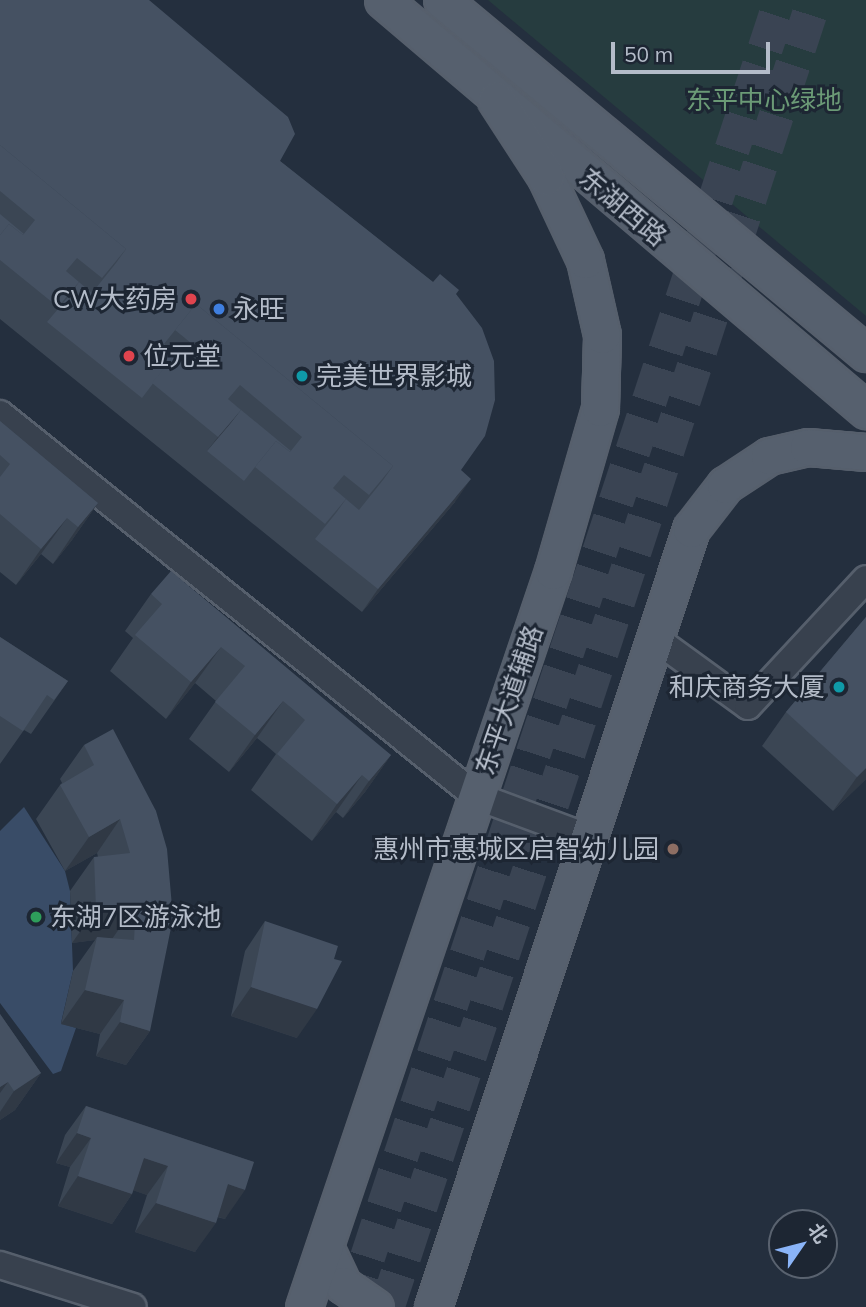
<!DOCTYPE html>
<html>
<head>
<meta charset="utf-8">
<style>
	body { margin:0 }
	#map { position:relative; width:866px; height:1307px; overflow:hidden; background:#242f3e; font-family:Mulish,"Noto Sans SC",sans-serif }
	div>[style] { position:absolute }
	.green>* { inset:0; background:#263c3f }
	.water>* { inset:0; background:#394c67 }
	.major-tunnel>* { height:35px; margin-top:-17.5px; transform-origin:0; background:repeating-linear-gradient(90deg,#3a4453 0 35px,transparent 0 53px) }
	.roads { filter:drop-shadow(2px 0 #565f6c) drop-shadow(-2px 0 #565f6c) drop-shadow(0 2px #565f6c) drop-shadow(0 -2px #565f6c) }
	.minor>* { height:26px; margin:-13px; padding:0 13px; transform-origin:13px; border-radius:13px; background:#38414e }
	.major>* { height:35px; margin:-17.5px; padding:0 17.5px; transform-origin:17.5px; border-radius:17.5px; background:#56606e }
	.wall>* { inset:0; background:#3b4654 }
	.shaded-wall>* { inset:0; background:#303945 }
	.building>* { inset:0; background:#455162 }
	.dots>* { width:19px; height:19px; translate:-50% -50%; box-sizing:border-box; border:4px solid #1d2633; border-radius:50% }
	span { translate:-50% -50%; white-space:nowrap; text-align:center; line-height:1.15; -webkit-text-stroke:6px #1d2633; paint-order:stroke }
	.park-label { font-size:26px; color:#6b9a76 }
	.street-label { font-size:26px; color:#b4bcc9 }
	.poi-label { font-size:26px; color:#b4bcc9 }
	.right { translate:-100% -50%; text-align:right }
	.left { translate:0 -50%; text-align:left }
	.north { position:absolute; left:768px; top:1209px; width:70px; height:70px; box-sizing:border-box; background:#1d2633; border:2px solid #59626f; border-radius:50%; rotate:55deg; font-size:19px; font-weight:700; line-height:28px; text-align:center; color:#b4bcc9 }
	.north::after { content:''; display:block; margin:auto; width:24px; height:32px; background:#8ab4f8; clip-path:polygon(50% 0,100% 100%,50% 72%,0 100%) }
	.scale { position:absolute; left:611px; top:42px; width:159px; height:32px; box-sizing:border-box; border:4px solid #b4bcc9; border-top:0; padding-left:9px; font-size:21px; line-height:24px; white-space:nowrap; color:#b4bcc9; -webkit-text-stroke:5px #1d2633; paint-order:stroke }
</style>
</head>
<body>
<div id="map">
	<div class="green">
		<div style="clip-path:polygon(488px 0,866px 0,866px 316px)"></div>
	</div>
	<div class="water">
		<div style="clip-path:polygon(24px 807px,65px 871px,70px 891px,73px 971px,61px 1023px,76px 1028px,61px 1071px,53px 1074px,0 1003px,0 831px)"></div>
	</div>
	<div class="major-tunnel">
		<div style="left:351px;top:1307px;width:1376px;rotate:-71.79deg"></div>
		<div style="left:387px;top:1307px;width:1375px;rotate:-71.91deg"></div>
	</div>
	<div class="roads">
		<div class="minor">
			<div style="left:0;top:414px;width:610px;rotate:38.75deg"></div>
			<div style="left:476px;top:796px;width:118px;rotate:20.3deg"></div>
			<div style="left:653px;top:637px;width:117px;rotate:36deg"></div>
			<div style="left:748px;top:706px;width:173px;rotate:-47.1deg"></div>
			<div style="left:0;top:1265px;width:139px;rotate:17.5deg"></div>
		</div>
		<div class="major">
			<div style="left:383px;top:0;width:634px;rotate:40.33deg"></div>
			<div style="left:442px;top:0;width:552px;rotate:39.78deg"></div>
			<div style="left:325px;top:1247px;width:42px;rotate:64.7deg"></div>
			<div style="left:343px;top:1285px;width:39px;rotate:35deg"></div>
			<div style="left:304px;top:1307px;width:777px;rotate:-71.31deg"></div>
			<div style="left:553px;top:571px;width:170px;rotate:-73.9deg"></div>
			<div style="left:600px;top:408px;width:73px;rotate:-88.4deg"></div>
			<div style="left:602px;top:335px;width:77px;rotate:-102.8deg"></div>
			<div style="left:585px;top:260px;width:92px;rotate:-115.2deg"></div>
			<div style="left:546px;top:177px;width:92px;rotate:-123deg"></div>
			<div style="left:433px;top:1307px;width:820px;rotate:-71.65deg"></div>
			<div style="left:691px;top:529px;width:56px;rotate:-52.3deg"></div>
			<div style="left:725px;top:485px;width:53px;rotate:-33.4deg"></div>
			<div style="left:769px;top:456px;width:40px;rotate:-13deg"></div>
			<div style="left:808px;top:447px;width:58px;rotate:4.9deg"></div>
		</div>
	</div>
	<div class="wall">
		<div style="clip-path:polygon(0 0,280px 161px,433px 282px,456px 294px,461px 470px,455px 502px,362px 612px,0 319px)"></div>
		<div style="clip-path:polygon(0 421px,98px 503px,72px 540px,53px 564px,41px 554px,16px 585px,0 572px)"></div>
		<div style="clip-path:polygon(151px 594px,391px 755px,365px 792px,343px 818px,336px 812px,312px 841px,251px 790px,276px 754px,268px 747px,257px 738px,229px 772px,189px 739px,216px 701px,195px 683px,166px 719px,110px 671px,133px 638px,125px 631px)"></div>
		<div style="clip-path:polygon(866px 617px,866px 779px,833px 811px,762px 746px,786px 712px)"></div>
		<div style="clip-path:polygon(0 637px,68px 681px,31px 734px,24px 730px,0 764px)"></div>
		<div style="clip-path:polygon(84px 745px,156px 811px,150px 1031px,126px 1065px,96px 1056px,100px 1034px,61px 1024px,73px 971px,95px 940px,72px 943px,70px 891px,94px 857px,98px 857px,97px 853px,65px 871px,36px 819px,60px 785px,62px 783px,60px 779px)"></div>
		<div style="clip-path:polygon(265px 921px,297px 1038px,231px 1016px,245px 951px)"></div>
		<div style="clip-path:polygon(0 1014px,41px 1073px,15px 1110px,0 1120px)"></div>
		<div style="clip-path:polygon(86px 1106px,254px 1162px,225px 1219px,217px 1217px,195px 1252px,135px 1232px,147px 1195px,133px 1190px,132px 1194px,112px 1224px,58px 1206px,70px 1167px,56px 1163px,65px 1135px)"></div>
	</div>
	<div class="shaded-wall">
		<div style="clip-path:polygon(241px 410px,215px 447px,207px 451px,218px 437px)"></div>
		<div style="clip-path:polygon(471px 479px,455px 502px,362px 612px,378px 589px)"></div>
		<div style="clip-path:polygon(98px 503px,72px 540px,53px 564px,78px 527px)"></div>
		<div style="clip-path:polygon(67px 518px,41px 554px,16px 585px,41px 549px)"></div>
		<div style="clip-path:polygon(221px 647px,195px 683px,166px 719px,191px 682px)"></div>
		<div style="clip-path:polygon(283px 701px,257px 738px,229px 772px,255px 735px)"></div>
		<div style="clip-path:polygon(391px 755px,365px 792px,343px 818px,369px 781px)"></div>
		<div style="clip-path:polygon(866px 768px,866px 779px,833px 811px,857px 777px)"></div>
		<div style="clip-path:polygon(362px 775px,336px 812px,312px 841px,337px 804px)"></div>
		<div style="clip-path:polygon(120px 819px,97px 853px,65px 871px,89px 837px)"></div>
		<div style="clip-path:polygon(136px 905px,112px 939px,97px 937px,95px 940px,72px 943px,96px 909px)"></div>
		<div style="clip-path:polygon(251px 987px,317px 1009px,297px 1038px,231px 1016px)"></div>
		<div style="clip-path:polygon(85px 990px,124px 1000px,100px 1034px,61px 1024px)"></div>
		<div style="clip-path:polygon(120px 1022px,150px 1031px,126px 1065px,96px 1056px)"></div>
		<div style="clip-path:polygon(41px 1073px,15px 1110px,0 1120px,0 1112px,14px 1091px)"></div>
		<div style="clip-path:polygon(8px 1082px,0 1093px,0 1087px)"></div>
		<div style="clip-path:polygon(77px 1133px,91px 1138px,70px 1167px,56px 1163px)"></div>
		<div style="clip-path:polygon(144px 1158px,168px 1166px,147px 1195px,123px 1187px)"></div>
		<div style="clip-path:polygon(78px 1176px,132px 1194px,112px 1224px,58px 1206px)"></div>
		<div style="clip-path:polygon(228px 1184px,245px 1190px,225px 1219px,207px 1213px)"></div>
		<div style="clip-path:polygon(156px 1203px,216px 1223px,195px 1252px,135px 1232px)"></div>
	</div>
	<div class="building">
		<div style="clip-path:polygon(0 0,149px 0,288px 117px,295px 134px,280px 161px,433px 282px,440px 274px,459px 290px,456px 294px,482px 328px,494px 361px,495px 400px,485px 436px,461px 470px,471px 479px,378px 589px,315px 539px,336px 513px,346px 499px,359px 510px,383px 480px,393px 466px,196px 304px,164px 344px,191px 366px,188px 369px,173px 357px,142px 398px,47px 322px,69px 296px,79px 282px,92px 293px,116px 263px,126px 249px,0 145px)"></div>
		<div style="clip-path:polygon(0 145px,126px 249px,102px 278px,77px 258px,66px 271px,79px 282px,58px 307px,0 260px,0 235px,9px 224px,23px 235px,35px 220px,0 191px)"></div>
		<div style="clip-path:polygon(0 214px,24px 234px,23px 235px,9px 224px,0 235px)"></div>
		<div style="clip-path:polygon(196px 304px,393px 466px,369px 495px,344px 475px,333px 488px,346px 499px,325px 524px,255px 467px,276px 441px,290px 452px,302px 437px,240px 385px,228px 399px,241px 410px,218px 437px,152px 383px,173px 357px,188px 369px,202px 352px,175px 330px)"></div>
		<div style="clip-path:polygon(229px 400px,291px 451px,290px 452px,276px 441px,255px 467px,244px 481px,207px 451px,230px 424px,241px 410px)"></div>
		<div style="clip-path:polygon(0 421px,98px 503px,78px 527px,67px 518px,41px 549px,0 514px,0 477px,10px 464px,0 455px)"></div>
		<div style="clip-path:polygon(171px 571px,391px 755px,369px 781px,362px 775px,337px 804px,277px 754px,305px 720px,294px 710px,283px 701px,255px 735px,215px 702px,245px 666px,221px 647px,191px 682px,135px 635px,162px 604px,151px 594px)"></div>
		<div style="clip-path:polygon(866px 617px,866px 768px,857px 777px,786px 712px)"></div>
		<div style="clip-path:polygon(0 637px,68px 681px,54px 700px,47px 695px,23px 731px,0 716px)"></div>
		<div style="clip-path:polygon(113px 729px,156px 811px,167px 849px,173px 918px,150px 1031px,120px 1022px,124px 1000px,85px 990px,97px 937px,134px 940px,136px 905px,96px 909px,94px 857px,130px 853px,120px 819px,89px 837px,60px 785px,94px 765px,84px 745px)"></div>
		<div style="clip-path:polygon(265px 921px,338px 946px,334px 959px,342px 961px,317px 1009px,251px 987px)"></div>
		<div style="clip-path:polygon(0 1014px,41px 1073px,14px 1091px,8px 1082px,0 1087px)"></div>
		<div style="clip-path:polygon(86px 1106px,254px 1162px,245px 1190px,228px 1184px,216px 1223px,156px 1203px,168px 1166px,144px 1158px,132px 1194px,78px 1176px,91px 1138px,77px 1133px)"></div>
	</div>
	<div class="dots">
		<div style="left:191px;top:299px;background:#e0444e"></div>
		<div style="left:219px;top:309px;background:#3f7fe0"></div>
		<div style="left:129px;top:356px;background:#e0444e"></div>
		<div style="left:302px;top:376px;background:#0f9aa8"></div>
		<div style="left:839px;top:687px;background:#0f9aa8"></div>
		<div style="left:673px;top:849px;background:#8d6e63"></div>
		<div style="left:36px;top:917px;background:#2e9e5b"></div>
	</div>
	<div class="park-label">
		<span style="left:764px;top:100px">东平中心绿地</span>
	</div>
	<div class="street-label">
		<span style="left:623px;top:207px;rotate:40deg">东湖西路</span>
		<span style="left:509px;top:700px;rotate:-71deg">东平大道辅路</span>
	</div>
	<div class="poi-label">
		<span class="right" style="left:177px;top:299px">CW大药房</span>
		<span class="left" style="left:233px;top:309px">永旺</span>
		<span class="left" style="left:143px;top:356px">位元堂</span>
		<span class="left" style="left:316px;top:376px">完美世界影城</span>
		<span class="right" style="left:825px;top:687px">和庆商务大厦</span>
		<span class="right" style="left:659px;top:849px">惠州市惠城区启智幼儿园</span>
		<span class="left" style="left:50px;top:917px">东湖7区游泳池</span>
	</div>
	<div class="north">北</div>
	<div class="scale">50 m</div>
</div>
</body>
</html>
